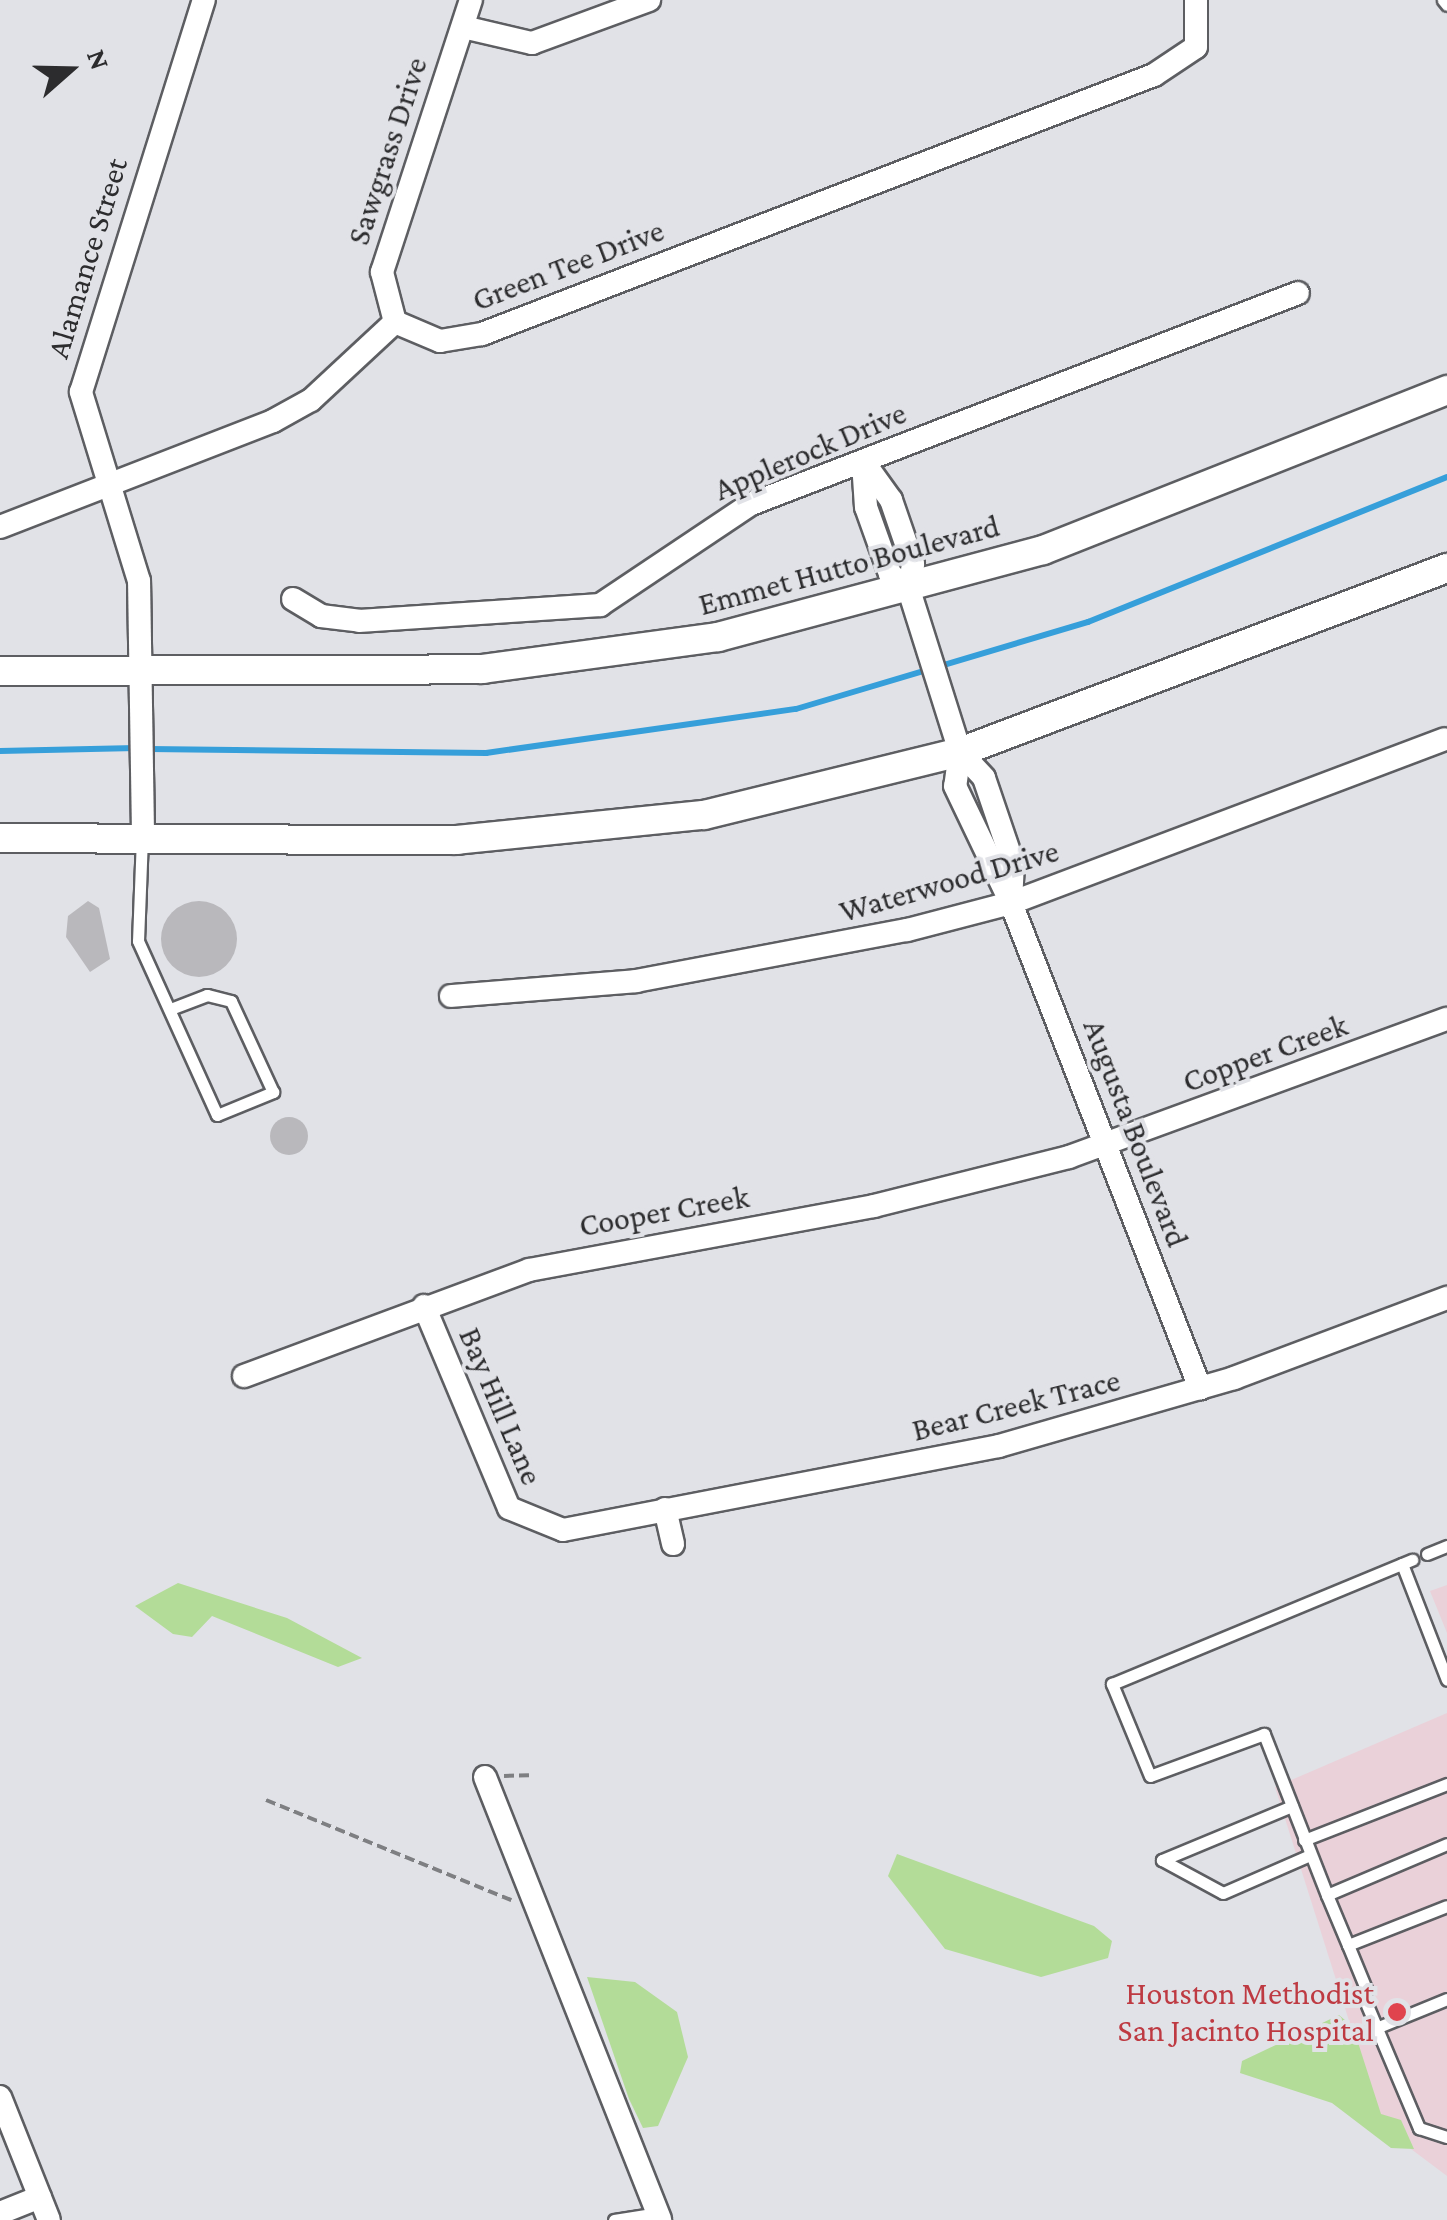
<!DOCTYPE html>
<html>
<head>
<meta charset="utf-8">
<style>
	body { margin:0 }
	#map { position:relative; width:1447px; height:2220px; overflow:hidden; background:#e1e2e7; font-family:"Crimson Pro",serif }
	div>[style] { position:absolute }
	.medical>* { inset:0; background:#ead1d9 }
	.green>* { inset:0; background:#b3dc98 }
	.stream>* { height:6px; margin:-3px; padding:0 3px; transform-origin:3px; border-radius:3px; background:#369fda }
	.building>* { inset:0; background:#b9b8bc }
	.round { border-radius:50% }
	.path>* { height:4px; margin-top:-2px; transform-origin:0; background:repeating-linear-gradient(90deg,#7e7f82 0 10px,transparent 0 15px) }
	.roads { filter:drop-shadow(2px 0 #5d5e62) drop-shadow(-2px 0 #5d5e62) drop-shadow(0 2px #5d5e62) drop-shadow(0 -2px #5d5e62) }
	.service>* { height:11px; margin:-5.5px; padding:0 5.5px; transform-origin:5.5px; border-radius:5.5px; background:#fff }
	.minor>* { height:22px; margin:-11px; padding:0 11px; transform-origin:11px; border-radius:11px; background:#fff }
	.tertiary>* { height:28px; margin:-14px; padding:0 14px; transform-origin:14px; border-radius:14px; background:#fff }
	.dots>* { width:28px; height:28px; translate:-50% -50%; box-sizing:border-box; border:5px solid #e1e2e7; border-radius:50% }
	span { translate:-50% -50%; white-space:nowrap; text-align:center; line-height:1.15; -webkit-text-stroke:8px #e1e2e7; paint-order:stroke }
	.street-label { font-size:32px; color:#2c2c2e }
	.health-label { font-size:32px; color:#be3a42 }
	.right { translate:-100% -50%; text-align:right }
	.north { position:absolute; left:20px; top:20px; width:100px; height:100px; -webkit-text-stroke:8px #e1e2e7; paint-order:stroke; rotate:70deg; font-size:28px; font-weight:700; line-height:40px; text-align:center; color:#2c2c2e }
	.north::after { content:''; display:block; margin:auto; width:35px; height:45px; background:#2c2c2e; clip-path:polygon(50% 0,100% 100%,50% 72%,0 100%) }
</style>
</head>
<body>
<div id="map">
	<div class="medical">
		<div style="clip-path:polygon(1447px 1585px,1447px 1633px,1430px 1591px)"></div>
		<div style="clip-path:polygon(1447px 1713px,1447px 2176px,1383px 2128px,1275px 1787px)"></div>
	</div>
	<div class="green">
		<div style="clip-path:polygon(178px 1583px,287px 1618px,362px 1658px,338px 1667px,212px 1616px,192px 1637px,173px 1634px,135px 1606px)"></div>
		<div style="clip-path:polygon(897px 1854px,1094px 1926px,1112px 1941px,1108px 1958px,1041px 1977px,945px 1949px,888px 1876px)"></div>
		<div style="clip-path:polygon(587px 1977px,635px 1982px,677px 2012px,688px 2057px,658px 2126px,643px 2128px,629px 2099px)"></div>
		<div style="clip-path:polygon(1339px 2015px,1353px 2027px,1381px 2114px,1401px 2120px,1414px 2149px,1391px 2148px,1332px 2103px,1240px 2073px,1242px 2061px)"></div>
	</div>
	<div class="stream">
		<div style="left:149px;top:749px;width:337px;rotate:0.7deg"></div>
		<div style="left:486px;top:753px;width:313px;rotate:-8.1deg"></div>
		<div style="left:796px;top:709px;width:305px;rotate:-16.6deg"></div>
		<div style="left:1088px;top:622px;width:387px;rotate:-22deg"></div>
		<div style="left:0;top:751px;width:136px;rotate:-1.3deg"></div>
	</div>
	<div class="building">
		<div class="round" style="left:161px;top:901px;width:76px;height:76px"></div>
		<div style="clip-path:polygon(88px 901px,99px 908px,110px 959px,90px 972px,66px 937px,68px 916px)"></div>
		<div class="round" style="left:270px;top:1117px;width:38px;height:38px"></div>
	</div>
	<div class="path">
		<div style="left:504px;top:1776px;width:25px;rotate:-2deg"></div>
		<div style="left:266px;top:1800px;width:265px;rotate:22.2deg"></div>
	</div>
	<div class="roads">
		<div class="service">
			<div style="left:1443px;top:0;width:6px;rotate:51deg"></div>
			<div style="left:142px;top:837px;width:104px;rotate:92.2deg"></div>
			<div style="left:138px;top:941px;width:191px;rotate:65.6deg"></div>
			<div style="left:217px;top:1115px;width:61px;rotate:-22.3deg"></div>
			<div style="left:273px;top:1092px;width:100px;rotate:-114.8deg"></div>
			<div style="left:231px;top:1001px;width:25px;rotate:-166deg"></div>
			<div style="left:207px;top:995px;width:36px;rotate:159deg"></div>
			<div style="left:1427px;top:1554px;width:22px;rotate:-22deg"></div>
			<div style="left:1402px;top:1564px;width:124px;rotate:68.8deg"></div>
			<div style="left:1292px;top:1806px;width:141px;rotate:157.4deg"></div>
			<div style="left:1162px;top:1860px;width:69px;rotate:28.4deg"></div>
			<div style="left:1223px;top:1893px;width:95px;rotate:-23.6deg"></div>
			<div style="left:1304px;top:1840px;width:154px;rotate:-21.4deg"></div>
			<div style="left:1447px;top:1844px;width:130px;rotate:157deg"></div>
			<div style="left:1327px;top:1895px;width:54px;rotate:67.2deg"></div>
			<div style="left:1348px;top:1945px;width:106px;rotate:-21.5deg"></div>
			<div style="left:1327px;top:1895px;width:173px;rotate:-111.4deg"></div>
			<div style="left:1264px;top:1734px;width:121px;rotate:159.8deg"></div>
			<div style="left:1150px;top:1776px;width:100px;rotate:-112.4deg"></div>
			<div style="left:1112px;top:1684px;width:325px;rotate:-22.5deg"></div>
			<div style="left:1348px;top:1945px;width:50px;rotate:67.6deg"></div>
			<div style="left:1367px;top:2005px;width:134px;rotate:67.1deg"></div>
			<div style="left:1419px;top:2128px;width:29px;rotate:18deg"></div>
			<div style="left:1376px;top:2028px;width:77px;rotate:-22.2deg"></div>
			<div style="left:614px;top:2220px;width:45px;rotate:-9deg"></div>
		</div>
		<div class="minor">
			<div style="left:463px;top:27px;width:71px;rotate:13.1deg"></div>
			<div style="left:532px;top:43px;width:125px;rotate:-20.2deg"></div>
			<div style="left:395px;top:322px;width:49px;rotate:22.9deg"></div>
			<div style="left:440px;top:341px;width:43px;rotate:-9.5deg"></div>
			<div style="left:482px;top:334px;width:720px;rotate:-21.08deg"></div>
			<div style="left:1154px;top:75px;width:50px;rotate:-33.7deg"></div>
			<div style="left:1196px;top:47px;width:47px;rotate:-90deg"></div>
			<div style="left:395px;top:322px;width:52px;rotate:-104.6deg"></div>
			<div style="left:382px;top:272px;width:286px;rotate:-71.9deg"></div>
			<div style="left:863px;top:461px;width:48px;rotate:54.3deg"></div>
			<div style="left:891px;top:500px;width:68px;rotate:71deg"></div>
			<div style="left:913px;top:564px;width:26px;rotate:99deg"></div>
			<div style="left:909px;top:590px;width:170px;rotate:72.5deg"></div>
			<div style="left:960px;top:752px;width:35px;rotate:47deg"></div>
			<div style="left:984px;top:778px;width:90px;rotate:71.2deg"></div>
			<div style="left:1013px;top:863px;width:40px;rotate:92.9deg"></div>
			<div style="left:863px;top:462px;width:45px;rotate:86.2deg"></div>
			<div style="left:866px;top:507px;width:71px;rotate:70.3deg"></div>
			<div style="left:890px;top:574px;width:25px;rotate:40deg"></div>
			<div style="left:0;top:527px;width:293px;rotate:-21.2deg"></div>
			<div style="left:273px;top:421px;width:43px;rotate:-28.9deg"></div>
			<div style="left:311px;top:400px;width:115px;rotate:-42.9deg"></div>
			<div style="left:293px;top:599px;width:33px;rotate:31deg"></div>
			<div style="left:321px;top:616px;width:38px;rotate:7deg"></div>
			<div style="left:359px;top:621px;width:242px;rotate:-3.8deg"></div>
			<div style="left:600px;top:605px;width:182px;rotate:-33.8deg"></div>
			<div style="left:751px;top:504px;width:586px;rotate:-21.09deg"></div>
			<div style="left:960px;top:752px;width:34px;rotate:98deg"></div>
			<div style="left:955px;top:786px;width:130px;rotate:64.4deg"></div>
			<div style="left:1011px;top:903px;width:521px;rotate:68.71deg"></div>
			<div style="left:143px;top:833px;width:252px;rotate:-90.9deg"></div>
			<div style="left:139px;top:581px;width:198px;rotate:-107.1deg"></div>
			<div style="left:81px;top:392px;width:411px;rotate:-72.6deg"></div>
			<div style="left:451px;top:996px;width:186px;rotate:-4.6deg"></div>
			<div style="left:636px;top:981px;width:276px;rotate:-10.7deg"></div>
			<div style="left:907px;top:930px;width:107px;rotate:-14.6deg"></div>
			<div style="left:1011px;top:903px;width:463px;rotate:-20.7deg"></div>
			<div style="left:424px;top:1306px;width:219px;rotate:67.2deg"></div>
			<div style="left:509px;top:1508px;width:58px;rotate:22.2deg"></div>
			<div style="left:563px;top:1530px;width:444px;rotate:-10.9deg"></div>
			<div style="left:999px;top:1446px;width:245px;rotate:-16.1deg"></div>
			<div style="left:1234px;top:1378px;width:228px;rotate:-20.6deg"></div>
			<div style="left:244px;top:1376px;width:304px;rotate:-20.4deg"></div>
			<div style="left:529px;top:1270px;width:351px;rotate:-10.5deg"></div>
			<div style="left:874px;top:1206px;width:201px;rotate:-14.1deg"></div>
			<div style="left:1069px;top:1157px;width:402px;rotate:-20.1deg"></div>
			<div style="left:665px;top:1509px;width:36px;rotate:77deg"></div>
			<div style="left:485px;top:1777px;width:476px;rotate:68.4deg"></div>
			<div style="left:0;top:2097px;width:132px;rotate:68.3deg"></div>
			<div style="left:0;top:2213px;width:43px;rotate:-21.8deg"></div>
		</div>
		<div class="tertiary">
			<div style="left:0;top:671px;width:482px;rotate:-0.2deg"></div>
			<div style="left:482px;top:669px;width:238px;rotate:-7.7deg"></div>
			<div style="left:718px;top:637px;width:336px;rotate:-15deg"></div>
			<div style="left:1043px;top:550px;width:435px;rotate:-21.6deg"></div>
			<div style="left:0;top:838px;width:456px;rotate:0.3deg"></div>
			<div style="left:456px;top:840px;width:249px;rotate:-5.8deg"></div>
			<div style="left:704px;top:815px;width:264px;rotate:-13.8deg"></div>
			<div style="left:960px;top:752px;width:521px;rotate:-20.7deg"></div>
		</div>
	</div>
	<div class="dots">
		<div style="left:1397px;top:2012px;background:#e0444e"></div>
	</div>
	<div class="street-label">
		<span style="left:387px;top:151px;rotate:-72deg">Sawgrass Drive</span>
		<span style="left:87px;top:258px;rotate:-73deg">Alamance Street</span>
		<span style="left:568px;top:265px;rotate:-21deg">Green Tee Drive</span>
		<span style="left:810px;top:451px;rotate:-23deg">Applerock Drive</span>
		<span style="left:849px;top:565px;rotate:-15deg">Emmet Hutto Boulevard</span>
		<span style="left:949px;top:881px;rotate:-16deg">Waterwood Drive</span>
		<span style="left:1265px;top:1053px;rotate:-20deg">Copper Creek</span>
		<span style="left:1136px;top:1133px;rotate:69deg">Augusta Boulevard</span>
		<span style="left:664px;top:1211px;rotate:-10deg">Cooper Creek</span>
		<span style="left:1016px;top:1405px;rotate:-14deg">Bear Creek Trace</span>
		<span style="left:501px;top:1406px;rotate:67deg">Bay Hill Lane</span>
	</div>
	<div class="health-label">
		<span class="right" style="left:1374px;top:2012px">Houston Methodist<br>San Jacinto Hospital</span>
	</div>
	<div class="north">N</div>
</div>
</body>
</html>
